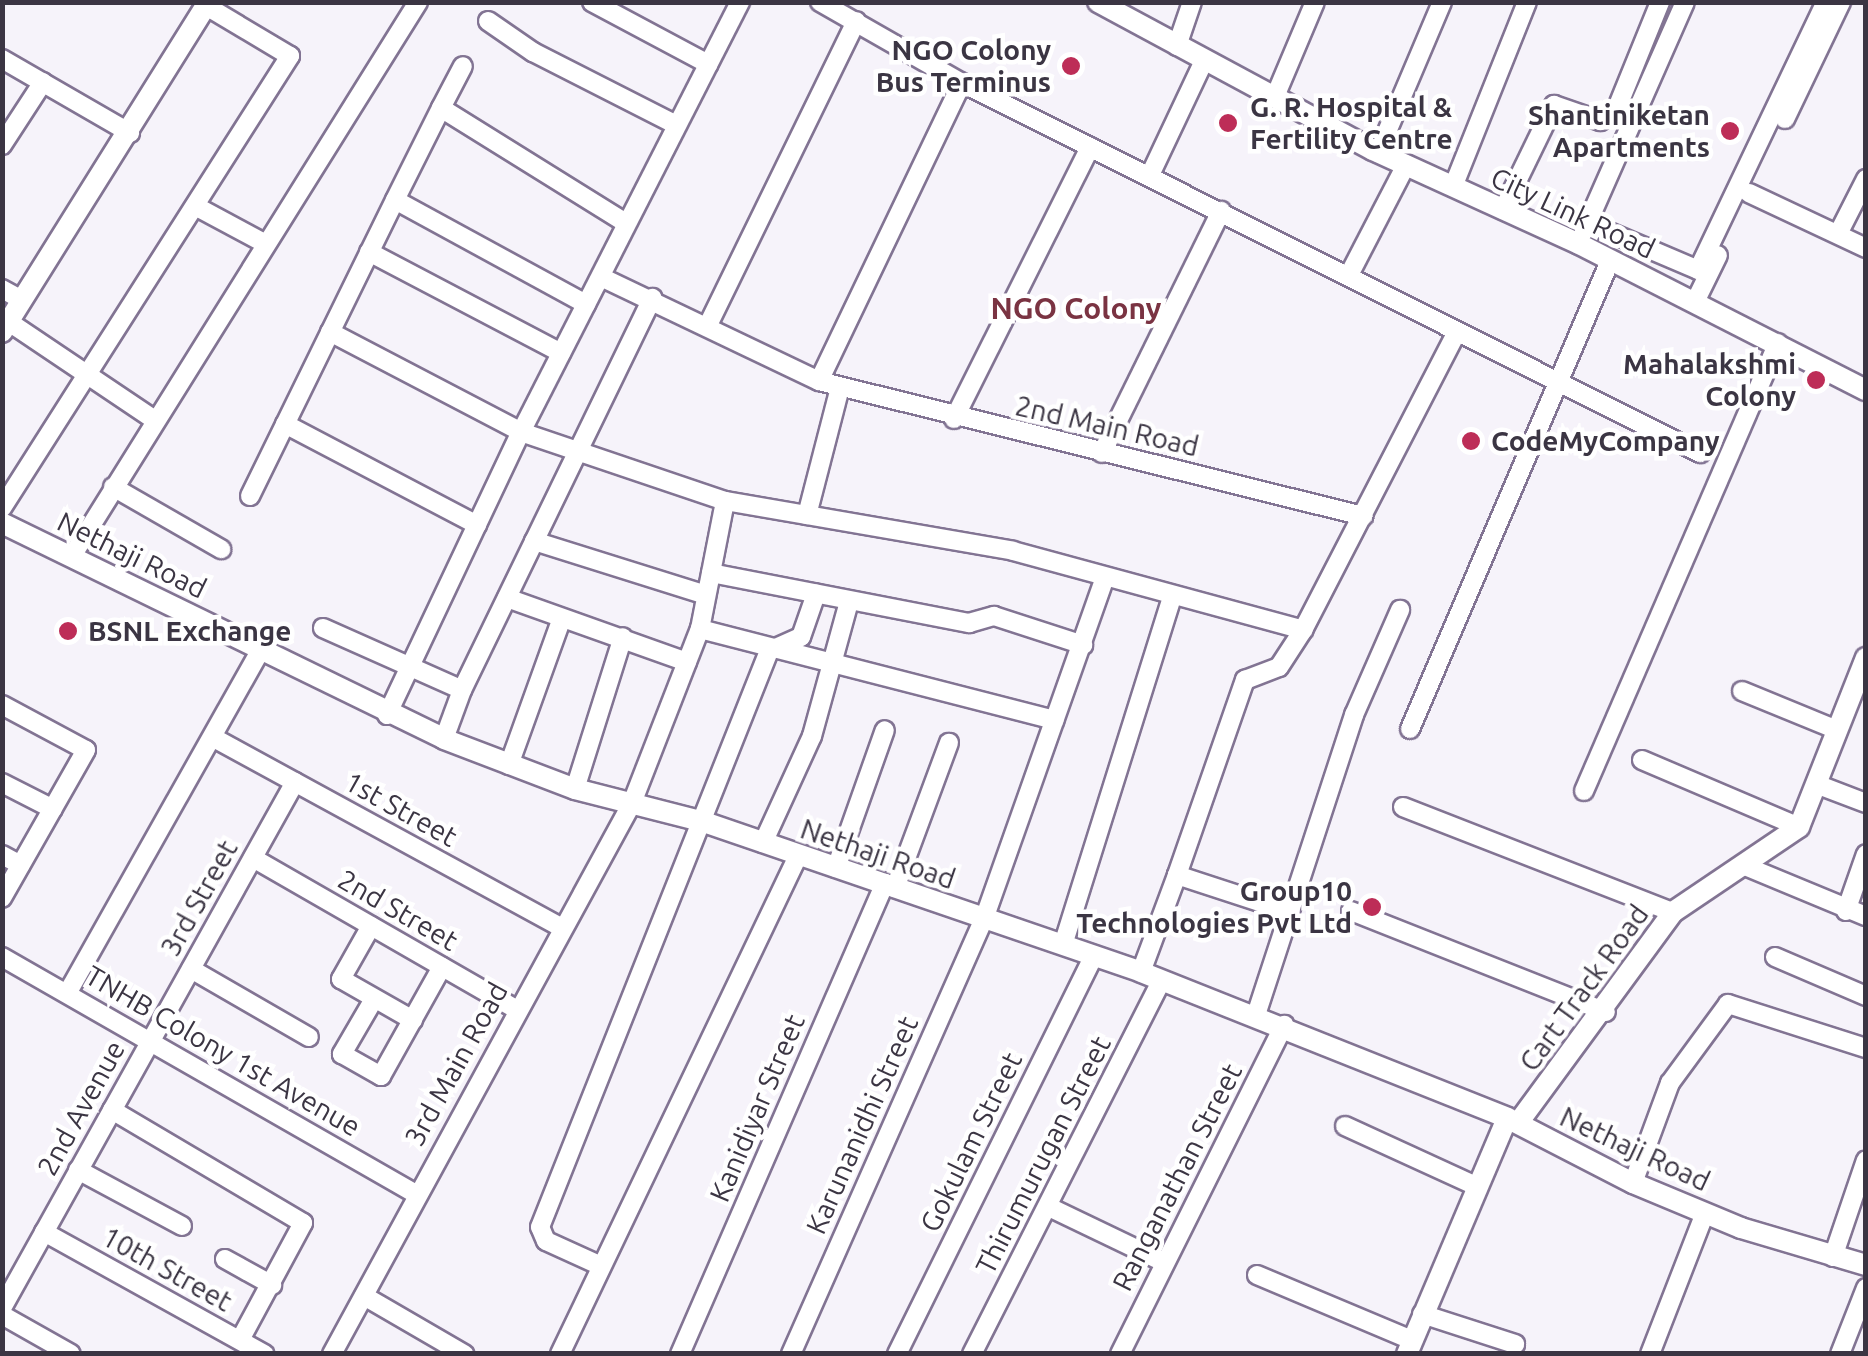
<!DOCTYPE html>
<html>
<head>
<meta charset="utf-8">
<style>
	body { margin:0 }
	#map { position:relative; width:1868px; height:1356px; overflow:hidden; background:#f6f3fa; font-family:Ubuntu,sans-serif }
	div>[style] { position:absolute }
	.roads { filter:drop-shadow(2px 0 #827493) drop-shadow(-2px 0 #827493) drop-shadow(0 2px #827493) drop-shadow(0 -2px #827493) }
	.minor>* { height:18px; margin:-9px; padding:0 9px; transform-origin:9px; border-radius:9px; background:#fff }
	.tertiary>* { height:20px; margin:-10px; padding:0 10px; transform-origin:10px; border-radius:10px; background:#fff }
	.dots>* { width:28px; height:28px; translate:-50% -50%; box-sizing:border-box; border:5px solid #fff; border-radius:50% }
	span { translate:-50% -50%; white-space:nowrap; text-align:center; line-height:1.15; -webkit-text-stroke:9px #fff; paint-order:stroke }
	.poi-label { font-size:28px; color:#3b3543; font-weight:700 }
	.right { translate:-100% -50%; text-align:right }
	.left { translate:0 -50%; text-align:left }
	.street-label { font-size:28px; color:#3b3543 }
	.neighbourhood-label { font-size:30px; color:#7a3342; font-weight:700 }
	.frame { position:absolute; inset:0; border:5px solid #3b3543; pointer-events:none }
</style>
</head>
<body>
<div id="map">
	<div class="roads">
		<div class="minor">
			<div style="left:592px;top:2px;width:132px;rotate:28.1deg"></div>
			<div style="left:820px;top:2px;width:163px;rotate:29.7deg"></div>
			<div style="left:962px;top:83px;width:826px;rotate:26.63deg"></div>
			<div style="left:488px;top:21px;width:55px;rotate:34.6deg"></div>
			<div style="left:533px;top:52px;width:161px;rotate:27deg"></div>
			<div style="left:1177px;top:46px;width:46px;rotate:-71.2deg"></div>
			<div style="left:2px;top:59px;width:148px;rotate:30deg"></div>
			<div style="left:1274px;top:99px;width:105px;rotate:-67.1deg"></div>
			<div style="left:441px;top:108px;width:47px;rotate:-62.4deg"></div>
			<div style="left:1785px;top:119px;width:130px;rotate:-64.4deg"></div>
			<div style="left:2px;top:145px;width:75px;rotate:-56.9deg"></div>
			<div style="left:1378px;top:153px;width:164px;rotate:-67deg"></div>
			<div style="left:1151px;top:173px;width:122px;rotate:-64.7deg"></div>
			<div style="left:1453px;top:187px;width:199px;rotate:-68.2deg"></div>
			<div style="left:1749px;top:193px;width:129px;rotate:25.2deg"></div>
			<div style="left:197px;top:207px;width:78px;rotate:28.2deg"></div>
			<div style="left:1503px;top:210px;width:117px;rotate:-64.1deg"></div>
			<div style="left:1554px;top:105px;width:49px;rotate:19.2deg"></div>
			<div style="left:1600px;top:121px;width:17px;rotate:-28deg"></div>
			<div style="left:1615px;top:113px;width:120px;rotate:-67.9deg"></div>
			<div style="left:1588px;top:223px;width:120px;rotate:23.1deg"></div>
			<div style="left:1698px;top:270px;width:297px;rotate:-64.5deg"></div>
			<div style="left:1584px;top:231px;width:250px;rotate:-66.2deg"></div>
			<div style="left:1838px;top:234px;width:62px;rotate:-63deg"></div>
			<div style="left:369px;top:252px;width:217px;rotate:27.7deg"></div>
			<div style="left:1350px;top:273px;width:122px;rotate:-62.6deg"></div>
			<div style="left:601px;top:277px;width:242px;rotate:25.5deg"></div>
			<div style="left:819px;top:381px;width:561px;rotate:13.94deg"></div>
			<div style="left:2px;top:289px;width:23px;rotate:29deg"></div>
			<div style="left:1695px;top:302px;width:52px;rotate:-63.9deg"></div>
			<div style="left:586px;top:304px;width:217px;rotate:-151.4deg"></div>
			<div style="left:395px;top:200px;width:103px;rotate:-63.4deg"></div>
			<div style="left:441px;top:108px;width:218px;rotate:31.9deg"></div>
			<div style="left:9px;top:322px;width:176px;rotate:33.9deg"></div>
			<div style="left:708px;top:325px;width:338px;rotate:-64deg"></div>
			<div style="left:330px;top:332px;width:216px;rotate:27.6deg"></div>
			<div style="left:521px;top:432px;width:215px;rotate:18.7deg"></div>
			<div style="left:725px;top:501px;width:292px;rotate:9.8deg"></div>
			<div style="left:1013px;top:551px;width:301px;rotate:15.2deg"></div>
			<div style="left:819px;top:381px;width:331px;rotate:-64.4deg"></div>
			<div style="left:954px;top:419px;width:304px;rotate:-63.4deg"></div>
			<div style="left:285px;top:424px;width:217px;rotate:27.7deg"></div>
			<div style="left:1102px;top:453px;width:270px;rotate:-63.8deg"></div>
			<div style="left:113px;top:487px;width:125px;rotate:29.9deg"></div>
			<div style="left:250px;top:496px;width:330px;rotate:-63.9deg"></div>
			<div style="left:2px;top:508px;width:536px;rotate:-57.5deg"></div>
			<div style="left:290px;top:56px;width:98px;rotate:-149.2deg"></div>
			<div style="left:807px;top:515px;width:132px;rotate:-75.5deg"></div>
			<div style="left:534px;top:541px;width:180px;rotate:17.4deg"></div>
			<div style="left:72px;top:556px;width:653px;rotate:-58.01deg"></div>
			<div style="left:711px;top:573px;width:263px;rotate:11deg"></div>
			<div style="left:969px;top:623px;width:26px;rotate:-16deg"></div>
			<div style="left:994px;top:616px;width:94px;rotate:18deg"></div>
			<div style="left:507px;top:598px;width:191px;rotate:19.6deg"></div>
			<div style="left:323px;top:628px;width:152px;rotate:24deg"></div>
			<div style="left:700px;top:629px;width:130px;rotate:-78.9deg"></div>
			<div style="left:1742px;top:691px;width:103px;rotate:22.3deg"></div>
			<div style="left:2px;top:705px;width:95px;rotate:28.2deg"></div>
			<div style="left:86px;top:750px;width:170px;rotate:119.6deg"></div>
			<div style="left:387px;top:715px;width:313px;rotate:-64.7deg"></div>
			<div style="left:521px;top:432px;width:483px;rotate:-63deg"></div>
			<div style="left:1410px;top:729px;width:509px;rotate:-66.86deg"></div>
			<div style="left:214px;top:738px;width:397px;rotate:28.6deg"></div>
			<div style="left:444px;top:739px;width:52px;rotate:-69.8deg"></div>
			<div style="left:462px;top:690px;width:436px;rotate:-64.1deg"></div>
			<div style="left:1642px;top:760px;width:171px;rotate:23.1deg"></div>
			<div style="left:509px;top:765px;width:156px;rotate:-70.2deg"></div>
			<div style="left:2px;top:783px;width:57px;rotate:27deg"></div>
			<div style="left:1816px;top:784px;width:53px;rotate:20.8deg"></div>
			<div style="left:575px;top:789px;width:159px;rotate:-72.5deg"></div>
			<div style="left:1584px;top:791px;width:488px;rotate:-66.6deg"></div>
			<div style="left:1403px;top:807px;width:290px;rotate:21.3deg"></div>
			<div style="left:763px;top:843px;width:118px;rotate:-65.4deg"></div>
			<div style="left:812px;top:736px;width:139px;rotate:-74.6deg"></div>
			<div style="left:2px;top:855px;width:21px;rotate:28deg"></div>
			<div style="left:253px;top:858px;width:305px;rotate:29.9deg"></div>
			<div style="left:1745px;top:866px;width:131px;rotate:22.5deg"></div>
			<div style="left:836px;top:868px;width:146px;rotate:-70.5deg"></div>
			<div style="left:895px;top:888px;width:155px;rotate:-69.6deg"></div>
			<div style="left:1287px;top:911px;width:116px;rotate:-161.9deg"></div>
			<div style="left:1177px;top:875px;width:207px;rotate:-70.8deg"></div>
			<div style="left:1245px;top:680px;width:36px;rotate:-21deg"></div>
			<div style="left:1279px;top:667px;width:44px;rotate:-57deg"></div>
			<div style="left:1303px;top:630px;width:335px;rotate:-62.7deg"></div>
			<div style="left:1351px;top:911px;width:274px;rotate:21.6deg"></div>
			<div style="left:1846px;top:911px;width:60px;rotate:-70.7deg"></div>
			<div style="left:371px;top:926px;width:61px;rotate:119.5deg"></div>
			<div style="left:341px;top:979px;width:83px;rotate:29.7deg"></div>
			<div style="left:1063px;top:945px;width:365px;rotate:-72.6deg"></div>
			<div style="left:2px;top:957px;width:476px;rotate:29.8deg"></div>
			<div style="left:1775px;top:957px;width:99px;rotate:23.2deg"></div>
			<div style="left:191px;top:969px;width:136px;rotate:30deg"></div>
			<div style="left:1141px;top:972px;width:103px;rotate:-69.6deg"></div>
			<div style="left:68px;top:992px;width:393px;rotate:-60.6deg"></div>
			<div style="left:374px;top:999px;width:64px;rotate:120.2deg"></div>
			<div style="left:342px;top:1054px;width:45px;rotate:29.4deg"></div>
			<div style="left:381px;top:1076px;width:125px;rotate:-60.8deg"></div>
			<div style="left:1256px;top:1015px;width:316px;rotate:-71.9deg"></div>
			<div style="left:1354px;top:715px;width:115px;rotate:-66.3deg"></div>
			<div style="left:112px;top:1110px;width:222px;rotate:30.6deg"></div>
			<div style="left:303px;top:1223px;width:133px;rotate:118.3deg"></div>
			<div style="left:1345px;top:1126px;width:142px;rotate:24.6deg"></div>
			<div style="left:78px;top:1170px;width:118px;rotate:28.3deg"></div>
			<div style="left:1633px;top:1183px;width:107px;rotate:-69.7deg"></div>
			<div style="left:1670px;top:1083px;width:98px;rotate:-53.7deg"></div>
			<div style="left:1728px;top:1004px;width:145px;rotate:17.7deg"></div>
			<div style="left:1049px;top:1207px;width:127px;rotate:25.6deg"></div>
			<div style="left:44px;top:1232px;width:252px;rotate:29deg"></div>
			<div style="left:1833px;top:1257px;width:102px;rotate:-71.2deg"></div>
			<div style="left:225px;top:1259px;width:54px;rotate:29deg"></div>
			<div style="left:599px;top:1265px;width:58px;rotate:-155.6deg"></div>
			<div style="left:546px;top:1241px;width:15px;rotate:-113deg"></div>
			<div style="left:540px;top:1227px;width:620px;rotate:-68.32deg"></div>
			<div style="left:769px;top:651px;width:35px;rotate:-24deg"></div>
			<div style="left:801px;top:637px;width:46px;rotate:-70.8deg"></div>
			<div style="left:1257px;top:1275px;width:168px;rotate:22.8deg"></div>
			<div style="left:364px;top:1296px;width:116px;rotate:30.1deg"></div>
			<div style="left:2px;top:1308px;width:602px;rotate:-60.88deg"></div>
			<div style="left:1422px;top:1314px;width:98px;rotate:17.9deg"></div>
			<div style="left:2px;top:1315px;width:79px;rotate:29.5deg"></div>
			<div style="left:332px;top:1354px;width:627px;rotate:-61.43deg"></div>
			<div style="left:632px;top:803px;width:187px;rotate:-68.7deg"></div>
			<div style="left:700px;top:629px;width:366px;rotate:14.4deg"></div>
			<div style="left:560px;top:1354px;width:552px;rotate:-64.46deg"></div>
			<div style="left:680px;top:1354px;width:514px;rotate:-66.48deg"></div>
			<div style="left:791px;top:1354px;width:476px;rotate:-66.1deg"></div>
			<div style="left:984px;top:919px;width:362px;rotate:-70.5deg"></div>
			<div style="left:897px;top:1354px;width:444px;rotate:-63.7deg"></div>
			<div style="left:972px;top:1354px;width:419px;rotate:-63.1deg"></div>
			<div style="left:1120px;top:1354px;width:368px;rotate:-63.5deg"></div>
			<div style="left:1650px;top:1354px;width:151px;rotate:-68.7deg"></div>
			<div style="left:1840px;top:1354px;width:71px;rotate:-68.5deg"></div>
		</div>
		<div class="tertiary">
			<div style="left:1098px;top:2px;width:312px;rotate:28.3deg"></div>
			<div style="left:1373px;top:150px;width:226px;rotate:24.5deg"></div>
			<div style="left:1579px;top:244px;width:322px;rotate:27deg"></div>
			<div style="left:2px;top:332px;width:389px;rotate:-58deg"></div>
			<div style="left:2px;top:523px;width:492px;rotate:26deg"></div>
			<div style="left:444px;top:739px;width:140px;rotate:20.9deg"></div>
			<div style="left:575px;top:789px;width:130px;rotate:14.3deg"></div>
			<div style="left:701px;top:821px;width:465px;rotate:18.9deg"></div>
			<div style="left:1141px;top:972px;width:394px;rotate:21.7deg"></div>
			<div style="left:1507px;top:1118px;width:142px;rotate:27.3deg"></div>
			<div style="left:1633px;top:1183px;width:117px;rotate:22.6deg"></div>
			<div style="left:1741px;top:1228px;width:130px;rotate:16.5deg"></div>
			<div style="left:1518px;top:1123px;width:262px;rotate:-53.7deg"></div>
			<div style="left:1673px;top:912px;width:152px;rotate:-34deg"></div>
			<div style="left:1799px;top:827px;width:182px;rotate:-68.4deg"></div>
			<div style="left:1407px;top:1354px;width:256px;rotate:-67deg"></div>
		</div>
	</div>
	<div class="dots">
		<div style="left:1071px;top:66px;background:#bd2d57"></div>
		<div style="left:1228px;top:123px;background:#bd2d57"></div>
		<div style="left:1730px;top:131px;background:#bd2d57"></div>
		<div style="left:1816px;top:380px;background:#bd2d57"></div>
		<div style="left:1471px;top:441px;background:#bd2d57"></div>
		<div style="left:68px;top:631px;background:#bd2d57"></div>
		<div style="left:1372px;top:907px;background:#bd2d57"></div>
	</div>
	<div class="poi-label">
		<span class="right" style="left:1051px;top:66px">NGO Colony<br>Bus Terminus</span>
		<span class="left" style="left:1250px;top:123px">G. R. Hospital &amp;<br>Fertility Centre</span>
		<span class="right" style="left:1710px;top:131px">Shantiniketan<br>Apartments</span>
		<span class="right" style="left:1796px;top:380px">Mahalakshmi<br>Colony</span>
		<span class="left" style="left:1491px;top:441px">CodeMyCompany</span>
		<span class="left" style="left:88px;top:631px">BSNL Exchange</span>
		<span class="right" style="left:1352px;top:907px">Group10<br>Technologies Pvt Ltd</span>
	</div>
	<div class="street-label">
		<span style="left:1573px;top:213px;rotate:25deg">City Link Road</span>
		<span style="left:1107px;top:426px;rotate:13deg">2nd Main Road</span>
		<span style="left:132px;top:555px;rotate:26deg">Nethaji Road</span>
		<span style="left:401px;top:809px;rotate:29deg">1st Street</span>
		<span style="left:878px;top:854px;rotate:19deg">Nethaji Road</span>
		<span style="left:199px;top:898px;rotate:-61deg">3rd Street</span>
		<span style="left:398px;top:910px;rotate:30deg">2nd Street</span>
		<span style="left:1584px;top:988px;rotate:-54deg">Cart Track Road</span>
		<span style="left:223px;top:1051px;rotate:30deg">TNHB Colony 1st Avenue</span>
		<span style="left:456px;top:1064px;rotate:-61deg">3rd Main Road</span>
		<span style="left:81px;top:1108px;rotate:-61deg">2nd Avenue</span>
		<span style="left:757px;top:1108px;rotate:-67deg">Kanidiyar Street</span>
		<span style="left:862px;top:1125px;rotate:-66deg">Karunanidhi Street</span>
		<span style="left:971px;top:1142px;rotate:-64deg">Gokulam Street</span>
		<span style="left:1635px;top:1149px;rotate:25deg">Nethaji Road</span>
		<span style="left:1043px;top:1155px;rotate:-63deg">Thirumurugan Street</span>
		<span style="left:1177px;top:1177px;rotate:-63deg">Ranganathan Street</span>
		<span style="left:167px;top:1269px;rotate:29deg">10th Street</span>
	</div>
	<div class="neighbourhood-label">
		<span style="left:1076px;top:308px">NGO Colony</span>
	</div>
	<div class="frame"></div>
</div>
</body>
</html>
